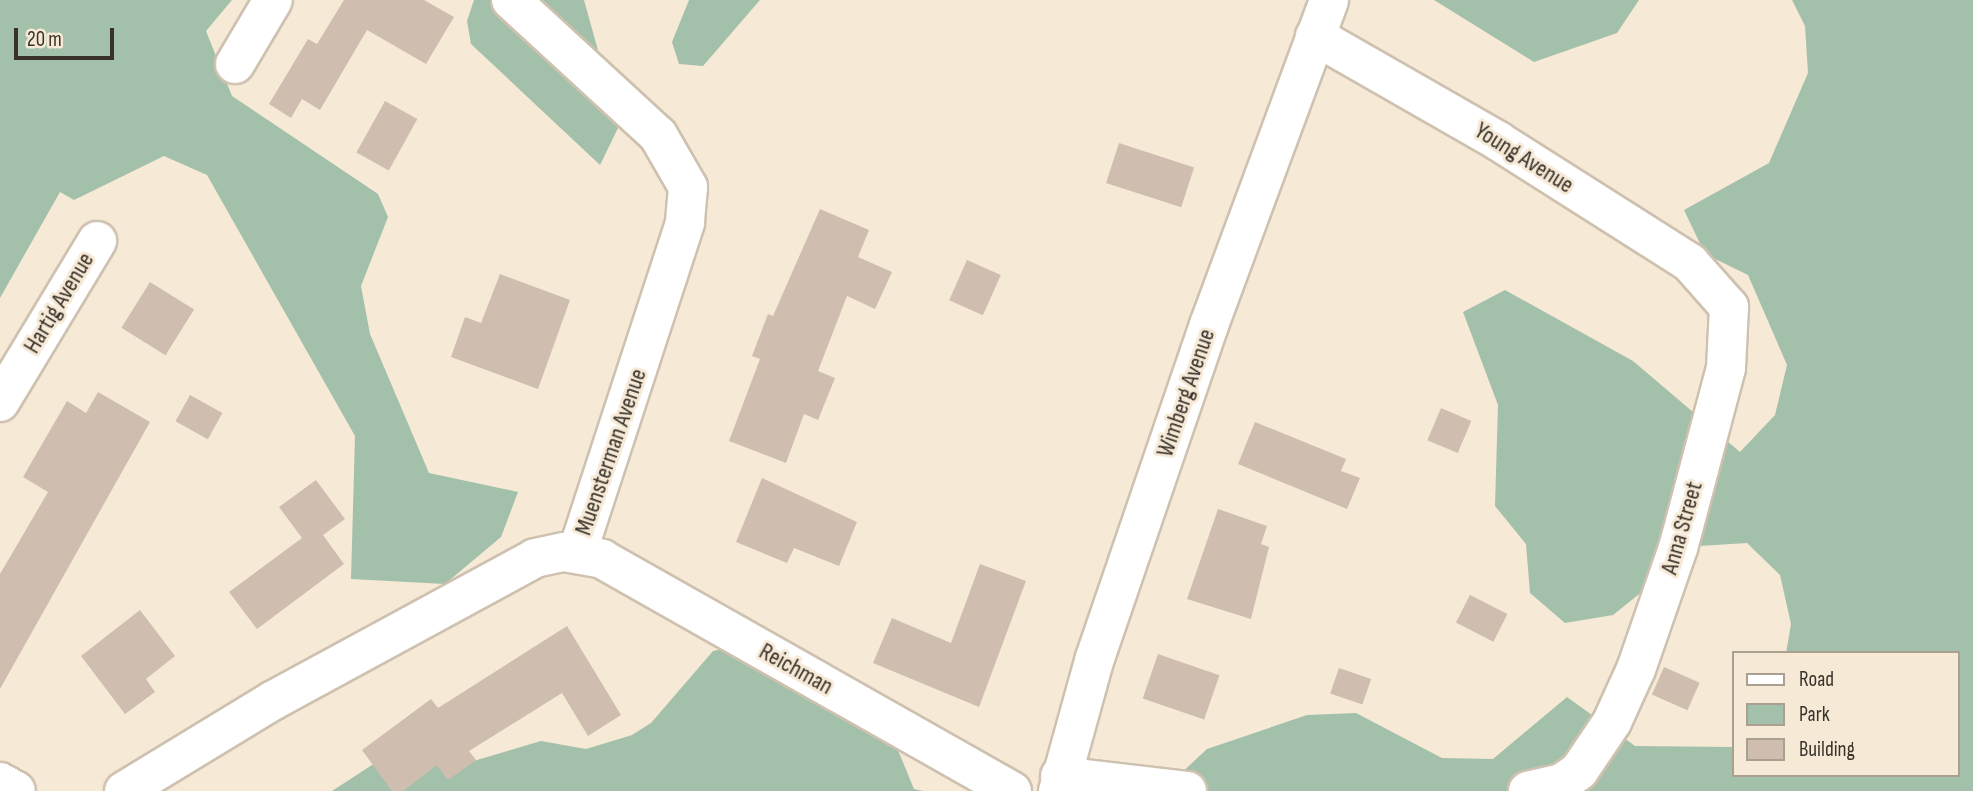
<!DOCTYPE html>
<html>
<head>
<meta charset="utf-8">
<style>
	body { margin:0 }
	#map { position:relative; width:1973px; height:791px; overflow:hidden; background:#f6e9d6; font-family:"Sofia Sans Condensed",sans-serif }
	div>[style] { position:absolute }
	.green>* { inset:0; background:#a3c0aa }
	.building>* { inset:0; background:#cfbeaf; transform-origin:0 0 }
	.roads { filter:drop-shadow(2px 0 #cec1af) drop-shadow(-2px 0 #cec1af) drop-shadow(0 2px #cec1af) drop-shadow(0 -2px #cec1af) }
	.minor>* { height:38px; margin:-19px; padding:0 19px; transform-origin:19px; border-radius:19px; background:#fff }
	span { translate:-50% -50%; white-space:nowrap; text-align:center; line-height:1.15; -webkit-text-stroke:6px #f6e9d6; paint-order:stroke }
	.street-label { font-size:24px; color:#38322b }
	.legend { position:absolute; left:1732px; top:651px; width:228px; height:126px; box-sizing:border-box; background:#f6e9d6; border:2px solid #aaa092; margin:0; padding:9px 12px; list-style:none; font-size:21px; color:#38322b }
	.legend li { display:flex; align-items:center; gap:14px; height:35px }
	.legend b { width:35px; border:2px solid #aaa092 }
	.scale { position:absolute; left:14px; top:28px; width:100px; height:32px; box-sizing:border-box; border:4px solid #38322b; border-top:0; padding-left:9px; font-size:21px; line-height:24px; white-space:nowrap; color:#38322b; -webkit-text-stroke:5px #f6e9d6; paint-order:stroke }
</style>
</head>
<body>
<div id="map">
	<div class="green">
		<div style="clip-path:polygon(0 0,232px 0,206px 31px,232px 96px,378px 194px,388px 217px,361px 286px,370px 334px,429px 473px,518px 492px,501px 537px,445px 584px,351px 579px,355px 436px,207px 175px,164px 156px,74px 200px,60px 192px,0 298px)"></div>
		<div style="clip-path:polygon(474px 0,584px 0,619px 126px,600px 165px,471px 44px,467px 21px)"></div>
		<div style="clip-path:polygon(689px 0,760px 0,703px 66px,679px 64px,672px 42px)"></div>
		<div style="clip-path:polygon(1434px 0,1639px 0,1617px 33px,1534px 62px)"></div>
		<div style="clip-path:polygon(1792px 0,1973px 0,1973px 791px,1162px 791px,1207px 749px,1307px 715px,1356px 713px,1442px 758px,1493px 759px,1567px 697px,1635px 746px,1733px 747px,1733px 775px,1957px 775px,1957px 653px,1786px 653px,1791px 624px,1780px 575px,1747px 543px,1699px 546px,1613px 615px,1565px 623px,1530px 593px,1526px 544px,1495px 506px,1498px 405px,1463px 312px,1505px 290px,1633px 361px,1740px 452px,1775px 415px,1787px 365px,1748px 275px,1705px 254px,1684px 210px,1769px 163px,1808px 73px,1805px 26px)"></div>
		<div style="clip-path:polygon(736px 646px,895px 743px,914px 789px,923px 791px,332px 791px,372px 765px,470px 762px,541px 741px,586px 749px,632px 735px,651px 723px,713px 651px)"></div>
	</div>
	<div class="building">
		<div style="clip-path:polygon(344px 0,424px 0,454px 17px,426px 64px,367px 30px,320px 110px,302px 99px,291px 118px,269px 104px,308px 39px,317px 44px)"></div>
		<div style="left:385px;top:101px;width:37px;height:59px;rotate:29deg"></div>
		<div style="left:1119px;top:143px;width:79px;height:42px;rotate:18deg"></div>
		<div style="clip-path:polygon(820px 209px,869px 230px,858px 257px,892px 272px,875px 309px,847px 296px,818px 371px,835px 378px,818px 420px,804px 414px,786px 463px,729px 441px,760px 359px,752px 356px,768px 314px,773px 316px)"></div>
		<div style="left:967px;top:260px;width:37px;height:44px;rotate:24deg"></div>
		<div style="clip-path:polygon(500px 274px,570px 300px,538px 389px,451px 357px,465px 317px,481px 323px)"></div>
		<div style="left:150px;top:282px;width:52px;height:54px;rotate:32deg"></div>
		<div style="clip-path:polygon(98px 392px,150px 422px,0 689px,0 574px,48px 492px,23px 477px,67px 401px,86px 413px)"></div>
		<div style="left:190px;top:395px;width:37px;height:30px;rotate:29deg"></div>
		<div style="left:1441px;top:408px;width:33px;height:35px;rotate:23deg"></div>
		<div style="clip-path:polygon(1255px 422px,1346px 459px,1341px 471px,1360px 478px,1347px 509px,1238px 464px)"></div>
		<div style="clip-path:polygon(762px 478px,857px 522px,839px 566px,794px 548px,787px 563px,736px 542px)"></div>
		<div style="clip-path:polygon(316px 480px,345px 519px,323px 535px,344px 564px,257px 629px,229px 592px,302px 538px,279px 507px)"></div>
		<div style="clip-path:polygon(1218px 509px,1267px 526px,1261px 544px,1269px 547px,1251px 619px,1187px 599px)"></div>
		<div style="clip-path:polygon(980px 564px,1026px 581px,979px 707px,873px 663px,892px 618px,951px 643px)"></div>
		<div style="left:1470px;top:595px;width:42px;height:31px;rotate:27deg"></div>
		<div style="clip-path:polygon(140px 610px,175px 656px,146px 679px,155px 692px,125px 714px,81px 656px)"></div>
		<div style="clip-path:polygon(567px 626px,621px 715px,588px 736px,562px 693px,469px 751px,476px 760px,448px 780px,437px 765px,403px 791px,392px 791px,362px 750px,431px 699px,438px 708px)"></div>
		<div style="left:1158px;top:654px;width:65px;height:47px;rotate:19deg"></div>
		<div style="left:1664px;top:667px;width:39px;height:30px;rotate:24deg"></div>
		<div style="left:1339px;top:668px;width:34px;height:27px;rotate:19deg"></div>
	</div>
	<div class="roads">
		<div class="minor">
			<div style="left:511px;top:0;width:200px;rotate:42.6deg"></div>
			<div style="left:658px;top:135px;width:60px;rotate:60deg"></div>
			<div style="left:688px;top:187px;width:36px;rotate:95deg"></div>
			<div style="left:685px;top:223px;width:347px;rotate:108.1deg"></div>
			<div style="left:1315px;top:36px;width:211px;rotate:29.8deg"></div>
			<div style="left:1498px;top:141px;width:227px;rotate:32.4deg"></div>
			<div style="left:1690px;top:263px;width:59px;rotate:48.4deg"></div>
			<div style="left:1729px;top:307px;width:61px;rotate:92.8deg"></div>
			<div style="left:1726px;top:368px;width:186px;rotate:104.9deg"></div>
			<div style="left:1678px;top:548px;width:128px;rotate:109.1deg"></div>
			<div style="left:1636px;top:669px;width:58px;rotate:114.4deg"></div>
			<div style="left:1612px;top:722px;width:59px;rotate:124deg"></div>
			<div style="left:1579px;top:771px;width:21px;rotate:145deg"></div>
			<div style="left:1562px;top:783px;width:35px;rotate:167deg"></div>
			<div style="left:235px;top:64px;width:74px;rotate:-59.3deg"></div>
			<div style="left:0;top:402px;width:188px;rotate:-58.9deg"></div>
			<div style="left:1060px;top:776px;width:128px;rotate:6.7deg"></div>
			<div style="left:0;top:782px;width:18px;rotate:29deg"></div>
			<div style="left:124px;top:791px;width:173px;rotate:-31.3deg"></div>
			<div style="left:272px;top:701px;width:299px;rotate:-28.5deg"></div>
			<div style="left:535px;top:558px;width:30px;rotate:-12deg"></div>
			<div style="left:564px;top:552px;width:39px;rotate:10deg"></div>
			<div style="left:602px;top:559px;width:471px;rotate:29.5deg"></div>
			<div style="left:1058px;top:791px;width:138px;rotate:-74.5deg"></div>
			<div style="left:1095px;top:658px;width:352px;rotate:-71.1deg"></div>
			<div style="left:1209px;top:325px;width:346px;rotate:-69.7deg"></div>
		</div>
	</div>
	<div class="street-label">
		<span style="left:1524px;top:158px;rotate:32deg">Young Avenue</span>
		<span style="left:59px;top:303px;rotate:-59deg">Hartig Avenue</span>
		<span style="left:1186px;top:393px;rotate:-71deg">Wimberg Avenue</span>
		<span style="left:611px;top:452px;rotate:-71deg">Muensterman Avenue</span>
		<span style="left:1682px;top:528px;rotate:-74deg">Anna Street</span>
		<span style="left:796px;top:669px;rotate:29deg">Reichman</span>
	</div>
	<ul class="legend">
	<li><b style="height:9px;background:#fff"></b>Road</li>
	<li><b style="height:19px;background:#a3c0aa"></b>Park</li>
	<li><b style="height:19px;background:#cfbeaf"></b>Building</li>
	</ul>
	<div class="scale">20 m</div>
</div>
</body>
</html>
